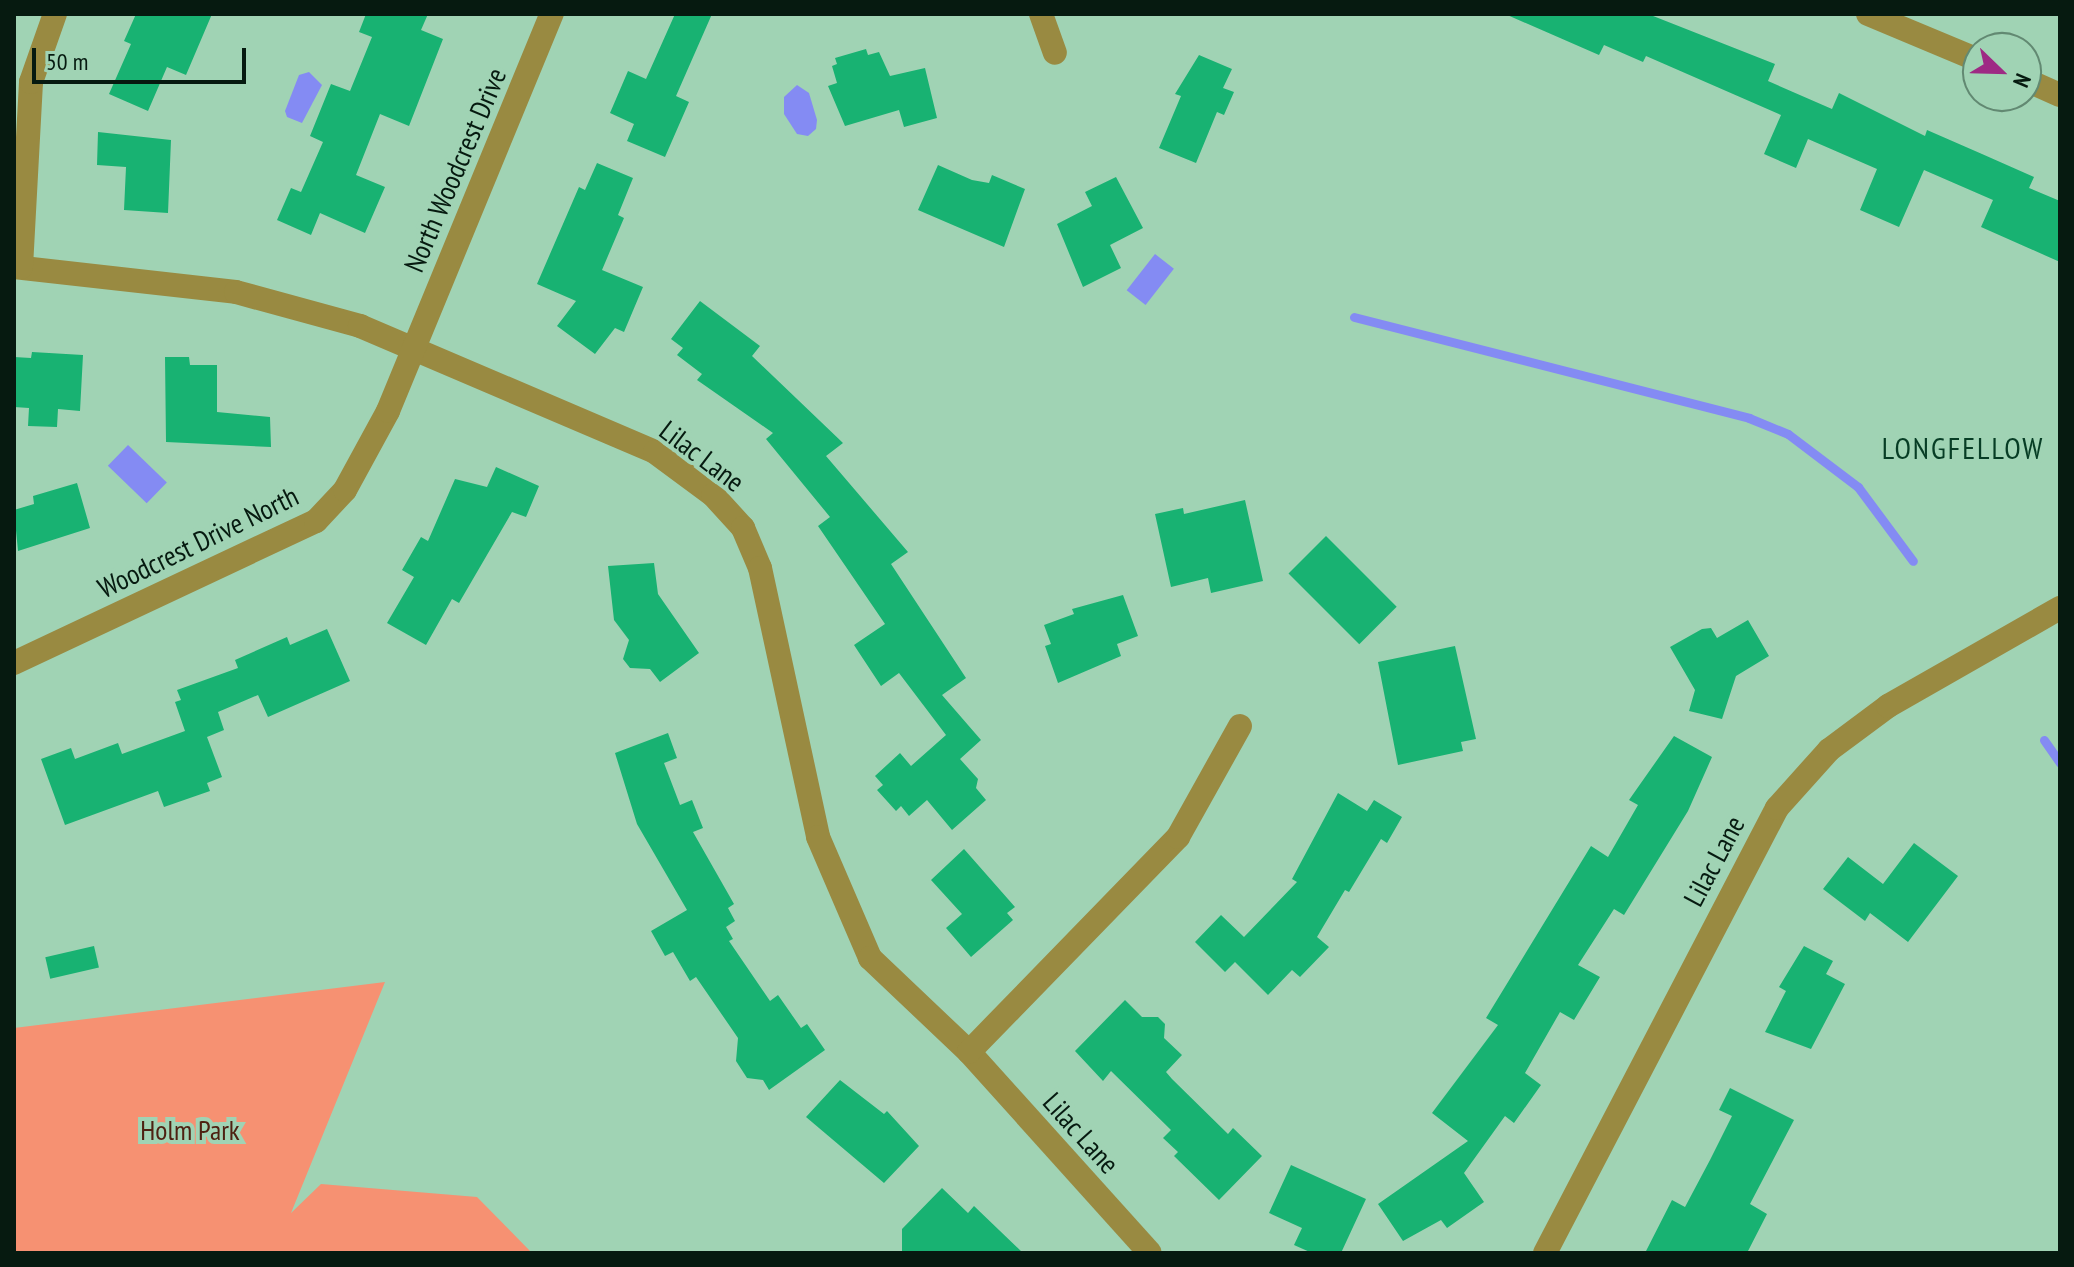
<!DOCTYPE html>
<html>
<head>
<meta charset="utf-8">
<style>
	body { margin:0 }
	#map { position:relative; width:2074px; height:1267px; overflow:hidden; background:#a0d3b4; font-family:"PT Sans Narrow",sans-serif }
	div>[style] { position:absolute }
	.green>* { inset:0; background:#f69172 }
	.water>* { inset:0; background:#848bf3; transform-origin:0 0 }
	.stream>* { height:9px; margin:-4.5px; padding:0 4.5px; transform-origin:4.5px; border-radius:4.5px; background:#848bf3 }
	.building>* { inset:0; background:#18b272; transform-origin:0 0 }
	.street>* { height:24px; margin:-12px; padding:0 12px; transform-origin:12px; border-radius:12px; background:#998a41 }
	span { translate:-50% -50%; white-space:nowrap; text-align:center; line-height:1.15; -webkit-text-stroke:8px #a0d3b4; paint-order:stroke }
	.street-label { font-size:28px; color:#061a10 }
	.park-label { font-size:28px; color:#4e2112 }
	.neighbourhood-label { font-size:30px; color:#073d25; letter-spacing:2px }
	.frame { position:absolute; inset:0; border:16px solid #061a10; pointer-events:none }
	.north { position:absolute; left:1962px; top:32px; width:80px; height:80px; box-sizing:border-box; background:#a0d3b4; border:2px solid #628972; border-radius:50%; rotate:113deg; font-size:22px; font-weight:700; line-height:32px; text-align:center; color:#061a10 }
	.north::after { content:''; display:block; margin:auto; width:28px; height:36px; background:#9e2a84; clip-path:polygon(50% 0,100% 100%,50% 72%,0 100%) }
	.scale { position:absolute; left:32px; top:48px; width:214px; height:36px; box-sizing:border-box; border:4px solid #061a10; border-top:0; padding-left:10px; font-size:24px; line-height:28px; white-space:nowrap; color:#061a10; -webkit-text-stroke:6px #a0d3b4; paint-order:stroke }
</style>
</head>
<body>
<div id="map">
	<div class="green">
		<div style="clip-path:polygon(385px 982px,291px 1213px,321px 1184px,477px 1197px,532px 1253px,14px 1253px,14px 1028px)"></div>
	</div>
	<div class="water">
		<div style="clip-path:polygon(309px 72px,322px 85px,302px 123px,287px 117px,285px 111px,299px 75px)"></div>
		<div style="clip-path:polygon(797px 85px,809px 93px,817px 120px,816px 129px,808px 136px,797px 134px,784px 114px,784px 97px)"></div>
		<div style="left:1155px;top:254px;width:24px;height:46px;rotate:38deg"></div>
		<div style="left:128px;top:445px;width:54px;height:29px;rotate:44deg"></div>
	</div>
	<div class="stream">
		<div style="left:1354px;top:317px;width:408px;rotate:14.3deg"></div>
		<div style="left:1749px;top:418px;width:42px;rotate:22.3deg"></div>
		<div style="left:1788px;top:434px;width:88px;rotate:37.1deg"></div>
		<div style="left:1858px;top:487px;width:92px;rotate:53.4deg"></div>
		<div style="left:2044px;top:740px;width:28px;rotate:55deg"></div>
	</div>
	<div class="building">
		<div style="clip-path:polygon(136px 14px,212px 14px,186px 75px,167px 67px,148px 111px,109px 94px,131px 44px,124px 41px)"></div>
		<div style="clip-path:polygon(366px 14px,428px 14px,421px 30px,443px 39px,409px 126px,380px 114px,356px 175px,385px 187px,365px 233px,320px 213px,311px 235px,277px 220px,291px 188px,301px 192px,323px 142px,310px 136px,331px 84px,350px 91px,372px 37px,359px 32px)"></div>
		<div style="clip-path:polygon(675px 14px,712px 14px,676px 96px,689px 102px,665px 157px,627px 141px,634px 124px,610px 113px,628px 71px,646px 79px)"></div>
		<div style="clip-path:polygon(1505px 14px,1648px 14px,1775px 64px,1768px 81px,1832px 109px,1839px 93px,1925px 136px,1927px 130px,1982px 154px,2034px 177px,2029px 188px,2060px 201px,2060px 262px,1981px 227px,1993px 200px,1924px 170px,1899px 227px,1860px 210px,1877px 169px,1808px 139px,1796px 168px,1764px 154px,1781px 115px,1646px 56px,1643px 62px,1604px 45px,1599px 55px)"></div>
		<div style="clip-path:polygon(866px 49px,868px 55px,879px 52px,890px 76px,925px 68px,937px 118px,904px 127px,899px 110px,845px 126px,828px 86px,837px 83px,832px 66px,837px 64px,835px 58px)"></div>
		<div style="clip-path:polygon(1199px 55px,1232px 69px,1223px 88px,1234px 92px,1224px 115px,1217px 112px,1196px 163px,1159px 148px,1181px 96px,1175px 94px)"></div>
		<div style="clip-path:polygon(98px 132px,171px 140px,168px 213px,124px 210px,126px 167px,97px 165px)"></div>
		<div style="clip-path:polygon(597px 163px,633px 178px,618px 215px,624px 218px,602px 270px,643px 287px,624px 332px,615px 328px,595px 354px,557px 326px,576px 301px,537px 284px,579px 187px,585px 190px)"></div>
		<div style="clip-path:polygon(938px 165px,972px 180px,989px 183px,992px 175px,1025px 189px,1004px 247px,918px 210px)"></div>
		<div style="clip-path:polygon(1116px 177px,1143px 228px,1110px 245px,1121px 268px,1083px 287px,1057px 224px,1092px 206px,1085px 192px)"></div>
		<div style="clip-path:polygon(700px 301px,760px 346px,752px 356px,843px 443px,826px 456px,908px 552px,891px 564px,966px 678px,942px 695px,981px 740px,960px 759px,978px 779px,976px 788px,986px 800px,952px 830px,927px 800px,909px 816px,901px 806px,896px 811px,877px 790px,883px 785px,875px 776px,900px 753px,911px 766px,946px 735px,899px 673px,881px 686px,854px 645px,885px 624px,818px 526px,830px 517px,766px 439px,773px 433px,697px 380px,702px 374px,677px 355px,683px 348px,671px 339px)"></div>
		<div style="clip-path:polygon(32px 352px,83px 355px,80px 411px,58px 409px,57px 427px,28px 426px,29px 408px,14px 407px,14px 357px,31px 358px)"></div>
		<div style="clip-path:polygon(165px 357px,189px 357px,190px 365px,217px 365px,217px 412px,270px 417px,271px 447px,166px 442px)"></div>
		<div style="clip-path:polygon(496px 467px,539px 486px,526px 517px,512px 512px,459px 603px,452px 599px,426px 645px,387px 623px,414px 577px,402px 570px,421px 537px,428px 541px,455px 479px,487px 487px)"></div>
		<div style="clip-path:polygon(77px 483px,90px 528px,18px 551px,14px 510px,34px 504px,33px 496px)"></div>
		<div style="clip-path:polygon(1245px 500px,1263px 581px,1211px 593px,1208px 578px,1171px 587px,1155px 514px,1183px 508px,1184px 514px)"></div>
		<div style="left:1326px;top:536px;width:100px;height:53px;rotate:45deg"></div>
		<div style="clip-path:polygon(654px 563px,658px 594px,699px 653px,660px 682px,650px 669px,630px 668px,623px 659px,629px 640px,614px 620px,608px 566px)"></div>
		<div style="clip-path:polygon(1123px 595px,1138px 636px,1117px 644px,1121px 656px,1058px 683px,1045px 646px,1051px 644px,1044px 625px,1074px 614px,1072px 609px)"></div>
		<div style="clip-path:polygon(1748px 620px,1769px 656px,1736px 676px,1722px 719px,1689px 711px,1695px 690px,1670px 647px,1702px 629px,1711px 628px,1717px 638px)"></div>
		<div style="clip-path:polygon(327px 629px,350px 681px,268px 717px,258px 695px,218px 712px,224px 730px,207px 737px,222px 777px,207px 783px,210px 791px,164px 807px,158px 791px,65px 825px,41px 759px,71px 748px,75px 759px,118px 743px,122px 754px,185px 731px,175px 702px,181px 700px,177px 690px,238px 668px,235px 660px,287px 637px,290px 645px)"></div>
		<div style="clip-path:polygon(1455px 646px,1476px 739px,1461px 742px,1463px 751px,1398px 765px,1378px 662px)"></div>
		<div style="clip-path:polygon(668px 733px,677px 758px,664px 763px,680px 805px,692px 800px,703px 828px,693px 832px,734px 904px,728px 908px,735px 921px,726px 927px,733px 939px,729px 941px,770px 1001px,778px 995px,801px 1028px,807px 1024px,825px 1050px,769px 1090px,763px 1080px,747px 1078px,736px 1061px,738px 1038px,696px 977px,690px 981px,673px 952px,665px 956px,651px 931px,687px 910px,637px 824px,615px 753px)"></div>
		<div style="clip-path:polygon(1674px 736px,1712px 757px,1688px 811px,1624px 915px,1614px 909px,1578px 965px,1600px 977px,1574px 1020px,1560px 1012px,1525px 1073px,1541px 1085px,1514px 1123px,1505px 1116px,1464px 1173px,1484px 1202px,1447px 1228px,1441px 1220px,1403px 1241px,1378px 1204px,1468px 1141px,1432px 1113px,1498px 1025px,1486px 1018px,1591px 846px,1608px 857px,1638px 805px,1629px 800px)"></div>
		<div style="clip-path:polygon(1338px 793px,1367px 811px,1374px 800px,1402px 817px,1387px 843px,1381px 839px,1349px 892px,1345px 890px,1317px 937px,1329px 947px,1300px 977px,1292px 970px,1268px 995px,1235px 962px,1225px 972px,1195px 942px,1221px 915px,1244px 937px,1297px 882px,1292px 879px)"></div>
		<div style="clip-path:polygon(1914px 843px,1958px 876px,1908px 942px,1870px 913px,1865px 921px,1823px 889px,1848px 857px,1883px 884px)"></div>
		<div style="clip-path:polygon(964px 849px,1015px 907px,1007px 913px,1013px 920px,971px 957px,946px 928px,962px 914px,931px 880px)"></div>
		<div style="left:94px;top:946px;width:22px;height:50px;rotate:77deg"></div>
		<div style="clip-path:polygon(1804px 946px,1833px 961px,1826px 974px,1845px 984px,1811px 1049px,1765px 1032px,1786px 991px,1779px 987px)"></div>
		<div style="clip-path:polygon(1125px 1000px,1142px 1017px,1158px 1017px,1165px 1024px,1164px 1038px,1182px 1055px,1166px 1072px,1172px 1079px,1228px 1134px,1233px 1128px,1262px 1156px,1219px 1200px,1174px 1156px,1178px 1152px,1163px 1138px,1171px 1130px,1111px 1071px,1103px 1081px,1075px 1051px)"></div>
		<div style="clip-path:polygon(840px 1080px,884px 1114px,887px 1111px,919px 1146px,884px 1183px,806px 1117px)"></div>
		<div style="clip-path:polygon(1730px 1088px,1794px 1120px,1750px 1204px,1767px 1214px,1747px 1253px,1645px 1253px,1672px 1200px,1685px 1207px,1710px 1160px,1732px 1116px,1719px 1110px)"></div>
		<div style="clip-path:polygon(1291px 1165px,1366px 1199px,1341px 1253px,1312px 1253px,1294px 1245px,1302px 1228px,1269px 1213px)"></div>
		<div style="clip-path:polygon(942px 1188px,968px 1213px,974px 1206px,1023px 1253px,902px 1253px,902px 1229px)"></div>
	</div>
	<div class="street">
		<div style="left:1041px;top:14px;width:41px;rotate:70.3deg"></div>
		<div style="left:1868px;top:14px;width:119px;rotate:22.7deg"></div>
		<div style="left:2026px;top:80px;width:37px;rotate:24deg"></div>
		<div style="left:14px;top:267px;width:223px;rotate:6.4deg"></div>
		<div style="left:236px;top:292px;width:129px;rotate:15.3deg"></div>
		<div style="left:360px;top:326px;width:321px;rotate:23.1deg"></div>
		<div style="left:655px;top:452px;width:72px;rotate:36.6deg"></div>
		<div style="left:713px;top:495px;width:45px;rotate:47.7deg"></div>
		<div style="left:743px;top:528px;width:43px;rotate:67deg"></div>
		<div style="left:760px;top:568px;width:275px;rotate:77.8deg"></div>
		<div style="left:818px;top:837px;width:132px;rotate:66.7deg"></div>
		<div style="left:870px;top:958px;width:137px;rotate:43.5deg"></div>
		<div style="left:969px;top:1052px;width:270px;rotate:48deg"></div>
		<div style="left:21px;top:267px;width:185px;rotate:-86.9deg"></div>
		<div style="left:31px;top:82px;width:72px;rotate:-70.6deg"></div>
		<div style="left:14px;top:663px;width:334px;rotate:-25.2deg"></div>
		<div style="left:316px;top:521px;width:42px;rotate:-46.9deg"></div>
		<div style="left:345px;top:490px;width:90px;rotate:-61.4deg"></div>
		<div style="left:388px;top:411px;width:430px;rotate:-67.6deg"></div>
		<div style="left:969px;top:1052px;width:300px;rotate:-45.8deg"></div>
		<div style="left:1178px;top:837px;width:127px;rotate:-60.8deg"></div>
		<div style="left:1545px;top:1253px;width:502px;rotate:-62.46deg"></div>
		<div style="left:1777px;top:808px;width:78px;rotate:-48.1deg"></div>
		<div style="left:1829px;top:750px;width:74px;rotate:-36.7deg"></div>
		<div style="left:1888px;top:706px;width:198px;rotate:-29.7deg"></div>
	</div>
	<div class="street-label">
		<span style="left:455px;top:170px;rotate:-67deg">North Woodcrest Drive</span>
		<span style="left:702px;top:456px;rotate:37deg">Lilac Lane</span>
		<span style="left:198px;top:542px;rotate:-26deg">Woodcrest Drive North</span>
		<span style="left:1714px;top:861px;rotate:-62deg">Lilac Lane</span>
		<span style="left:1081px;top:1133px;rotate:48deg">Lilac Lane</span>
	</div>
	<div class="park-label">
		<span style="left:190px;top:1130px">Holm Park</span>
	</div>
	<div class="neighbourhood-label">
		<span style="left:1963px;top:448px">LONGFELLOW</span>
	</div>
	<div class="frame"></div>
	<div class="north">N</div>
	<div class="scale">50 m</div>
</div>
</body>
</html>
